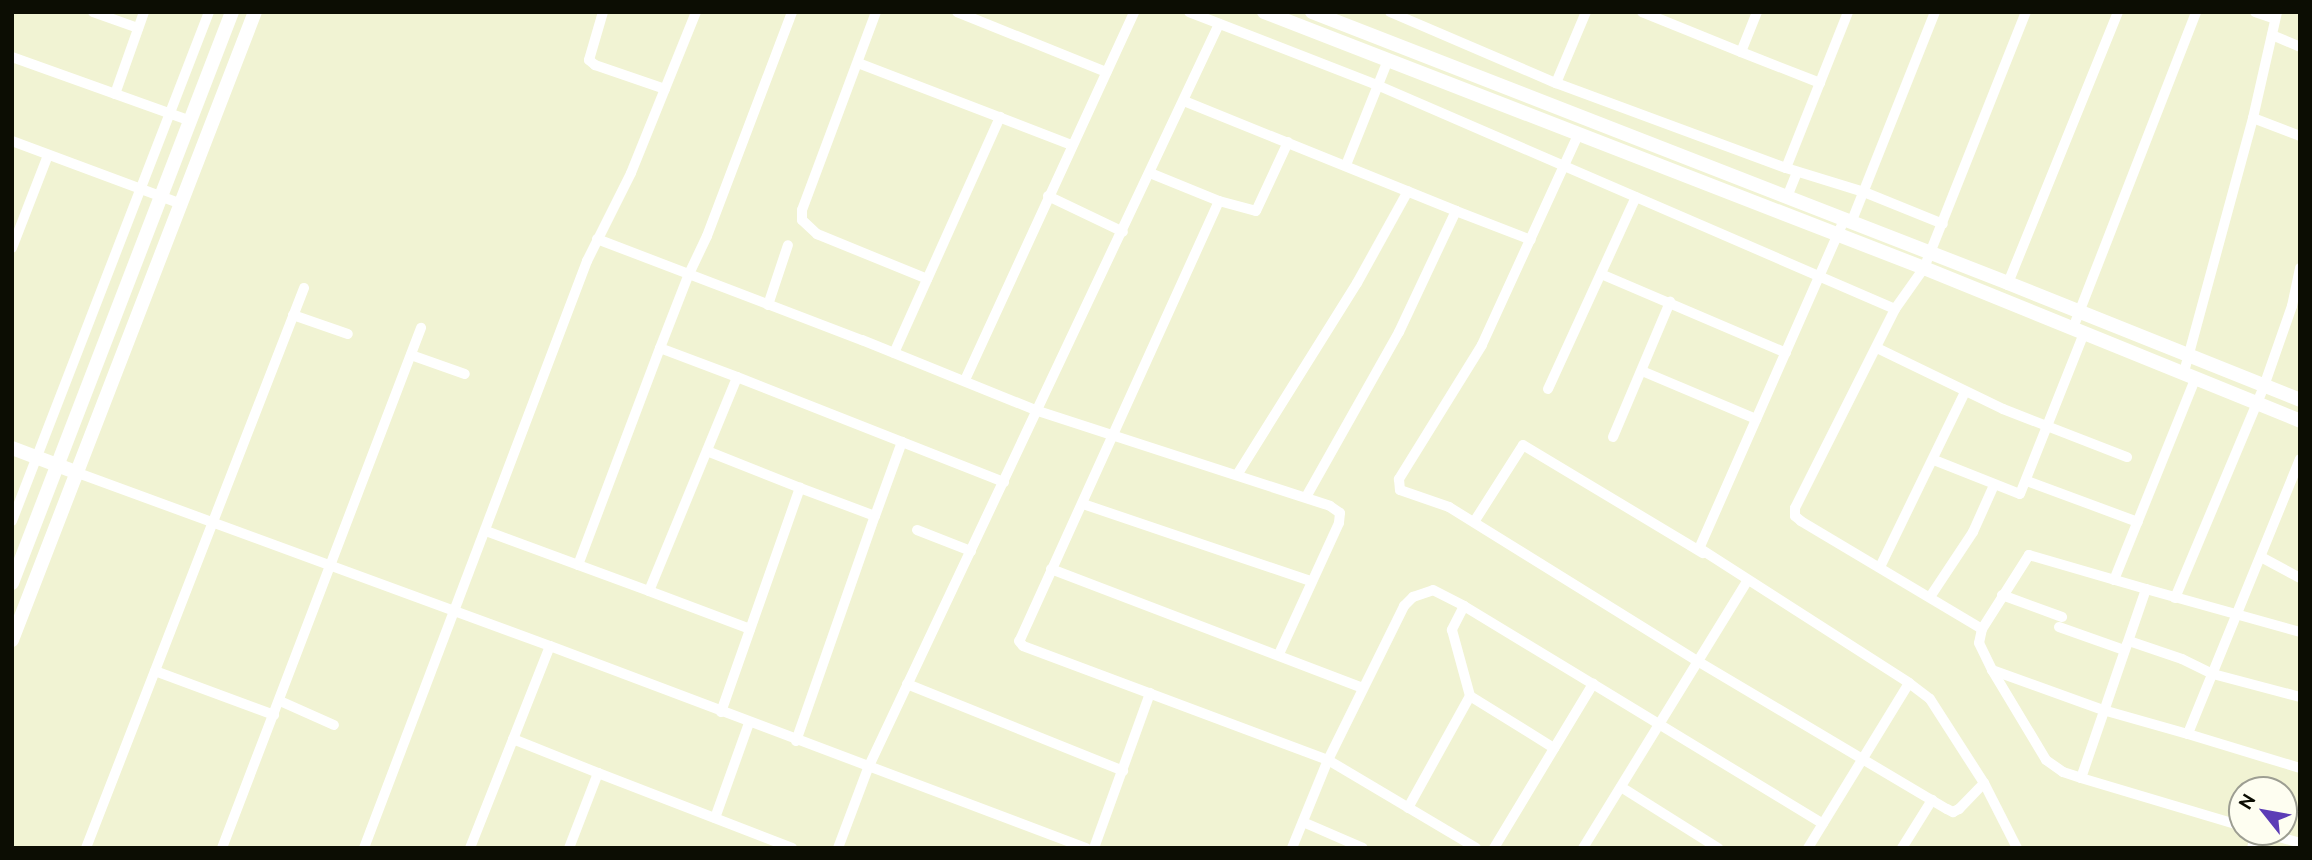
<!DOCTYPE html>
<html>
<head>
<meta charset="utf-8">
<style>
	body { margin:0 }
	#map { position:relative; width:2312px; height:860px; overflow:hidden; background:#f1f3d3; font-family:Ubuntu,sans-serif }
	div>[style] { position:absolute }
	.minor>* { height:10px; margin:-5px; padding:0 5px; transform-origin:5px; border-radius:5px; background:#fff }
	.tertiary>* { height:14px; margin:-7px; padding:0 7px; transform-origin:7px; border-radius:7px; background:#fff }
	span { translate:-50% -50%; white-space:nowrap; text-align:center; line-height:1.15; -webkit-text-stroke:6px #fefef1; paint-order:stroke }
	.frame { position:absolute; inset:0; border:14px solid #0c0d03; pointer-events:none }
	.north { position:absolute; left:2228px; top:776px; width:70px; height:70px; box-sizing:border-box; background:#fefef1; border:2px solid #9d9e92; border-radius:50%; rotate:301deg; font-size:19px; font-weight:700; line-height:28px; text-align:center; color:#0c0d03 }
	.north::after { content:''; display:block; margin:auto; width:24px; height:32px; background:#5c3db6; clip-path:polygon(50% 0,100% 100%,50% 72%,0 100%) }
</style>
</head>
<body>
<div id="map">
	<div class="minor">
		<div style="left:93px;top:12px;width:48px;rotate:19.6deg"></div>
		<div style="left:603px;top:12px;width:50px;rotate:106.3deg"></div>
		<div style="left:589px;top:60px;width:8px;rotate:40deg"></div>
		<div style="left:595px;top:65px;width:74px;rotate:18.9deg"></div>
		<div style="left:876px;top:12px;width:211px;rotate:110.5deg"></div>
		<div style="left:802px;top:210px;width:10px;rotate:90deg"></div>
		<div style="left:802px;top:220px;width:21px;rotate:43deg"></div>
		<div style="left:817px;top:234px;width:119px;rotate:22.2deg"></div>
		<div style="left:957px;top:12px;width:161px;rotate:21.9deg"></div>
		<div style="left:1189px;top:12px;width:202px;rotate:21.2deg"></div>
		<div style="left:1377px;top:85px;width:564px;rotate:23.39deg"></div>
		<div style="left:1390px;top:12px;width:181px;rotate:23.2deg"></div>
		<div style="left:1556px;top:83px;width:245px;rotate:20.3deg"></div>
		<div style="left:1786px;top:168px;width:82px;rotate:17.1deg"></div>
		<div style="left:1864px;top:192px;width:85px;rotate:22.1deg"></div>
		<div style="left:1642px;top:12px;width:107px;rotate:22deg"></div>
		<div style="left:1741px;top:52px;width:43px;rotate:-68.2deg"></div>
		<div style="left:2255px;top:12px;width:21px;rotate:19deg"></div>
		<div style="left:2272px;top:35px;width:30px;rotate:23deg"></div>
		<div style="left:1741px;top:52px;width:85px;rotate:21.4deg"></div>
		<div style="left:12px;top:57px;width:190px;rotate:19.7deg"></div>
		<div style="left:858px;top:63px;width:229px;rotate:21deg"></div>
		<div style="left:1556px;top:83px;width:77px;rotate:-67.1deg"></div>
		<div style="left:115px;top:94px;width:87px;rotate:-70.5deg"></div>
		<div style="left:1184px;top:101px;width:293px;rotate:22deg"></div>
		<div style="left:2253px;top:118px;width:50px;rotate:21deg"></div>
		<div style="left:1578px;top:135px;width:231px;rotate:114.6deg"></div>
		<div style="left:1482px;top:345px;width:158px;rotate:121.8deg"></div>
		<div style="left:1399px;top:479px;width:11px;rotate:85deg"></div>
		<div style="left:1400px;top:490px;width:52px;rotate:19.1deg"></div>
		<div style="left:1449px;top:507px;width:294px;rotate:31.8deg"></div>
		<div style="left:1699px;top:662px;width:288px;rotate:30.7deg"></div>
		<div style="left:1947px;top:809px;width:7px;rotate:27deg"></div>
		<div style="left:1953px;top:812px;width:7px;rotate:-27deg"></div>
		<div style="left:1959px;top:809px;width:36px;rotate:-46deg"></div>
		<div style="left:1984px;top:783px;width:73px;rotate:63.1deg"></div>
		<div style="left:12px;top:141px;width:180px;rotate:20.4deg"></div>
		<div style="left:1346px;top:165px;width:113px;rotate:-68.2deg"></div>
		<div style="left:1786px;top:168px;width:168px;rotate:-68.3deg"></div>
		<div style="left:1150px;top:173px;width:74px;rotate:22.1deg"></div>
		<div style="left:1219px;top:201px;width:38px;rotate:15deg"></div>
		<div style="left:1256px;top:211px;width:76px;rotate:-65.1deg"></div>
		<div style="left:1048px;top:196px;width:83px;rotate:25.6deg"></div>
		<div style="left:1787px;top:197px;width:27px;rotate:-68deg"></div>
		<div style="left:1219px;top:201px;width:483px;rotate:114.4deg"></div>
		<div style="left:1019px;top:641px;width:6px;rotate:51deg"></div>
		<div style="left:1023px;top:646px;width:326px;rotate:20.5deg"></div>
		<div style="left:1328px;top:760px;width:172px;rotate:30.7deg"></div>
		<div style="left:1844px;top:220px;width:359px;rotate:113.8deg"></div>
		<div style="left:1699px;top:548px;width:250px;rotate:32.7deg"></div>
		<div style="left:1909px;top:683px;width:26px;rotate:37deg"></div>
		<div style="left:1930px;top:699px;width:100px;rotate:57.3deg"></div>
		<div style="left:1851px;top:223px;width:227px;rotate:-68.3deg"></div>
		<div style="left:597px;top:239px;width:284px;rotate:20.9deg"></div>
		<div style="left:862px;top:340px;width:190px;rotate:22deg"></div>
		<div style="left:1038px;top:411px;width:307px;rotate:18deg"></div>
		<div style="left:1330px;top:506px;width:12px;rotate:35deg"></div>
		<div style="left:1340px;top:513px;width:10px;rotate:96deg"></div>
		<div style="left:1339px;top:523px;width:144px;rotate:114.6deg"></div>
		<div style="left:12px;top:248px;width:100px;rotate:-68.8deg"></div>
		<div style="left:1601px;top:274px;width:201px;rotate:23.1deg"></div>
		<div style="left:2008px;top:283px;width:292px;rotate:-67.9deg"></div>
		<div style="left:768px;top:305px;width:63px;rotate:-71.6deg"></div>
		<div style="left:293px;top:315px;width:58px;rotate:19.1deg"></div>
		<div style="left:2073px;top:328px;width:339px;rotate:-68.7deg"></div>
		<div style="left:1877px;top:348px;width:140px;rotate:25.8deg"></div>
		<div style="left:2003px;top:409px;width:133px;rotate:21.2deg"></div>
		<div style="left:894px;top:353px;width:259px;rotate:-65.8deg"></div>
		<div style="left:411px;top:355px;width:57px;rotate:19.4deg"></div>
		<div style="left:1642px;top:371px;width:124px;rotate:22.8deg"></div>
		<div style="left:2184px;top:372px;width:263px;rotate:-74.8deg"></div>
		<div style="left:2253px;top:118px;width:109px;rotate:-77.2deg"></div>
		<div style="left:737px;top:377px;width:287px;rotate:21.5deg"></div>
		<div style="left:965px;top:380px;width:405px;rotate:-65.3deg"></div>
		<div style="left:1548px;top:389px;width:211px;rotate:-65.4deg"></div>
		<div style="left:1613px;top:437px;width:147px;rotate:-67.1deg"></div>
		<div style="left:707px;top:451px;width:100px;rotate:21.7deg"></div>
		<div style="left:2300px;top:459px;width:297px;rotate:112.2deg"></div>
		<div style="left:2188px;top:734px;width:117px;rotate:16.9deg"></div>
		<div style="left:1934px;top:460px;width:92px;rotate:21.6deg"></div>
		<div style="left:2020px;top:494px;width:173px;rotate:-68.3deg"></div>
		<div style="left:78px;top:473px;width:503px;rotate:20.13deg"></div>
		<div style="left:550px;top:646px;width:573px;rotate:20.65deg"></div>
		<div style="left:1237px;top:475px;width:226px;rotate:-58deg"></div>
		<div style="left:1357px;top:283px;width:105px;rotate:-61deg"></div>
		<div style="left:2027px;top:481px;width:118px;rotate:20.3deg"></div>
		<div style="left:1306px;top:497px;width:189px;rotate:-60.6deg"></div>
		<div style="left:1399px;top:332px;width:134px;rotate:-64.8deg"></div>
		<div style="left:1456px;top:211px;width:80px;rotate:21.1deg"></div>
		<div style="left:1083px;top:504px;width:241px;rotate:18.7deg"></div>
		<div style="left:12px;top:521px;width:546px;rotate:-68.84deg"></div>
		<div style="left:1474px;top:522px;width:91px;rotate:-57.5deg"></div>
		<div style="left:1523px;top:445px;width:210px;rotate:31deg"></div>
		<div style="left:917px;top:530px;width:58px;rotate:21.3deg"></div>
		<div style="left:486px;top:531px;width:174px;rotate:20.2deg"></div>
		<div style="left:649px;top:591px;width:231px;rotate:-67.6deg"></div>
		<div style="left:737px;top:377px;width:82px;rotate:-159.4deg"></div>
		<div style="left:660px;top:348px;width:77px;rotate:-68.7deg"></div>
		<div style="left:688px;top:276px;width:44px;rotate:-64.6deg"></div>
		<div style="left:707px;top:236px;width:240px;rotate:-69.2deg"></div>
		<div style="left:2261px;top:557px;width:44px;rotate:28.3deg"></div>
		<div style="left:578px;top:565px;width:232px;rotate:-69.3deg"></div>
		<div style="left:1880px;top:567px;width:195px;rotate:-64.1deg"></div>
		<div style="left:1051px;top:569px;width:333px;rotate:20.9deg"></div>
		<div style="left:2114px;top:580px;width:219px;rotate:-68deg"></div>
		<div style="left:2146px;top:589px;width:160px;rotate:15.6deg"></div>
		<div style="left:649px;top:591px;width:108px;rotate:20.6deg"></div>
		<div style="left:2002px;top:595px;width:64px;rotate:20.1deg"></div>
		<div style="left:1930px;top:597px;width:78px;rotate:-56.5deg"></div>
		<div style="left:1973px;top:532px;width:51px;rotate:-65.9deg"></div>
		<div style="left:2175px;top:598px;width:230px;rotate:-67.2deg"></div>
		<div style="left:2264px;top:386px;width:85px;rotate:-70.7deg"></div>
		<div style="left:2292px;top:306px;width:39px;rotate:-78deg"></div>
		<div style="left:1464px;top:606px;width:151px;rotate:31.2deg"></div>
		<div style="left:2059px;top:627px;width:69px;rotate:19.5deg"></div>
		<div style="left:2124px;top:650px;width:10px;rotate:-61deg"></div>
		<div style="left:2129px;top:641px;width:56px;rotate:18.8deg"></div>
		<div style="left:2182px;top:659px;width:34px;rotate:26deg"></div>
		<div style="left:2213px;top:674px;width:90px;rotate:14.8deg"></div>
		<div style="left:1982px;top:629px;width:211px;rotate:-149.2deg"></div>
		<div style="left:1801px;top:521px;width:8px;rotate:-140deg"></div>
		<div style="left:1795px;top:516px;width:8px;rotate:-90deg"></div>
		<div style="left:1795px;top:508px;width:223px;rotate:-63.3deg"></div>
		<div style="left:1895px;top:309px;width:50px;rotate:-54.7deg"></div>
		<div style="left:1924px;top:268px;width:276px;rotate:-68.3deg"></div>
		<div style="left:1992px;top:670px;width:118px;rotate:19.8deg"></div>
		<div style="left:2103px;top:710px;width:88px;rotate:15.8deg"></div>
		<div style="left:155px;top:671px;width:127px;rotate:20.3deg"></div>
		<div style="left:907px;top:684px;width:233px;rotate:21.9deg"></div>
		<div style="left:1470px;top:696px;width:99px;rotate:31.8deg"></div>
		<div style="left:280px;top:701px;width:59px;rotate:24deg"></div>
		<div style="left:721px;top:712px;width:238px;rotate:-70.6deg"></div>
		<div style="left:800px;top:488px;width:80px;rotate:20.5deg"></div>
		<div style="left:875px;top:516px;width:79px;rotate:-70deg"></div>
		<div style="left:513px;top:739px;width:92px;rotate:21.8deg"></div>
		<div style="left:598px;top:773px;width:80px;rotate:111.1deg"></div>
		<div style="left:796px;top:741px;width:238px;rotate:-70.7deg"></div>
		<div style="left:598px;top:773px;width:208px;rotate:21.1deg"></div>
		<div style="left:2081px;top:778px;width:200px;rotate:-71deg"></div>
		<div style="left:2146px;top:589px;width:122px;rotate:-163.8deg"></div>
		<div style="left:2029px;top:555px;width:88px;rotate:122.4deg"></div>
		<div style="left:1982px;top:629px;width:14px;rotate:102deg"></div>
		<div style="left:1979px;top:643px;width:30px;rotate:64deg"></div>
		<div style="left:1992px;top:670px;width:105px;rotate:59deg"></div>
		<div style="left:2046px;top:760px;width:21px;rotate:35deg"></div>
		<div style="left:2063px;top:772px;width:19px;rotate:18deg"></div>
		<div style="left:2081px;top:778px;width:168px;rotate:16.6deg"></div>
		<div style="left:1621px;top:787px;width:115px;rotate:32.2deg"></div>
		<div style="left:715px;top:818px;width:101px;rotate:-70.3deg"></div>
		<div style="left:1303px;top:822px;width:65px;rotate:23.4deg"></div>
		<div style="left:2262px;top:832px;width:40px;rotate:16deg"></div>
		<div style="left:86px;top:848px;width:601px;rotate:-68.73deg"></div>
		<div style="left:222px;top:848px;width:557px;rotate:-69.06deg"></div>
		<div style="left:364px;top:848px;width:628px;rotate:-69.2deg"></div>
		<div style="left:587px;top:261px;width:98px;rotate:-63.4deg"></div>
		<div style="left:631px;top:173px;width:174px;rotate:-68deg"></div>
		<div style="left:470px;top:848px;width:217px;rotate:-68.4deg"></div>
		<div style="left:838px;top:848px;width:85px;rotate:-69.4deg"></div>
		<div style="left:868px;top:768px;width:823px;rotate:-64.74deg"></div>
		<div style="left:1094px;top:848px;width:165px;rotate:-70.1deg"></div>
		<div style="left:1292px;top:848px;width:95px;rotate:-67.8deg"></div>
		<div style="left:1328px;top:760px;width:172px;rotate:-63.7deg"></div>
		<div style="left:1404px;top:606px;width:13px;rotate:-45deg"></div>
		<div style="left:1413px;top:597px;width:21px;rotate:-19deg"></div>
		<div style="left:1433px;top:590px;width:35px;rotate:27deg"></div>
		<div style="left:1464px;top:606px;width:27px;rotate:117deg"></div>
		<div style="left:1452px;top:630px;width:68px;rotate:74.7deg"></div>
		<div style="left:1470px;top:696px;width:128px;rotate:119deg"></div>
		<div style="left:1494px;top:848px;width:192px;rotate:-58.9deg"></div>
		<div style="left:1593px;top:684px;width:269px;rotate:31.3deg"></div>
		<div style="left:1583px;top:848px;width:313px;rotate:-58.4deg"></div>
		<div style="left:1808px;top:848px;width:193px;rotate:-58.5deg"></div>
		<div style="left:1902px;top:848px;width:57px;rotate:-58deg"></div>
		<div style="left:2252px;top:848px;width:17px;rotate:-73deg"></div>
	</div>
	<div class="tertiary">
		<div style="left:1264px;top:12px;width:708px;rotate:21.2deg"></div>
		<div style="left:1924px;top:268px;width:406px;rotate:22.1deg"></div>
		<div style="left:1312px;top:12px;width:747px;rotate:21.27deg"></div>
		<div style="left:2008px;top:283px;width:315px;rotate:21.8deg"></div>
		<div style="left:12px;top:448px;width:71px;rotate:20.7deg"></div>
		<div style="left:12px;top:583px;width:612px;rotate:-68.93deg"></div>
		<div style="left:12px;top:640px;width:673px;rotate:-68.85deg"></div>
	</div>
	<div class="frame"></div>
	<div class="north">N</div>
</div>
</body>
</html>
